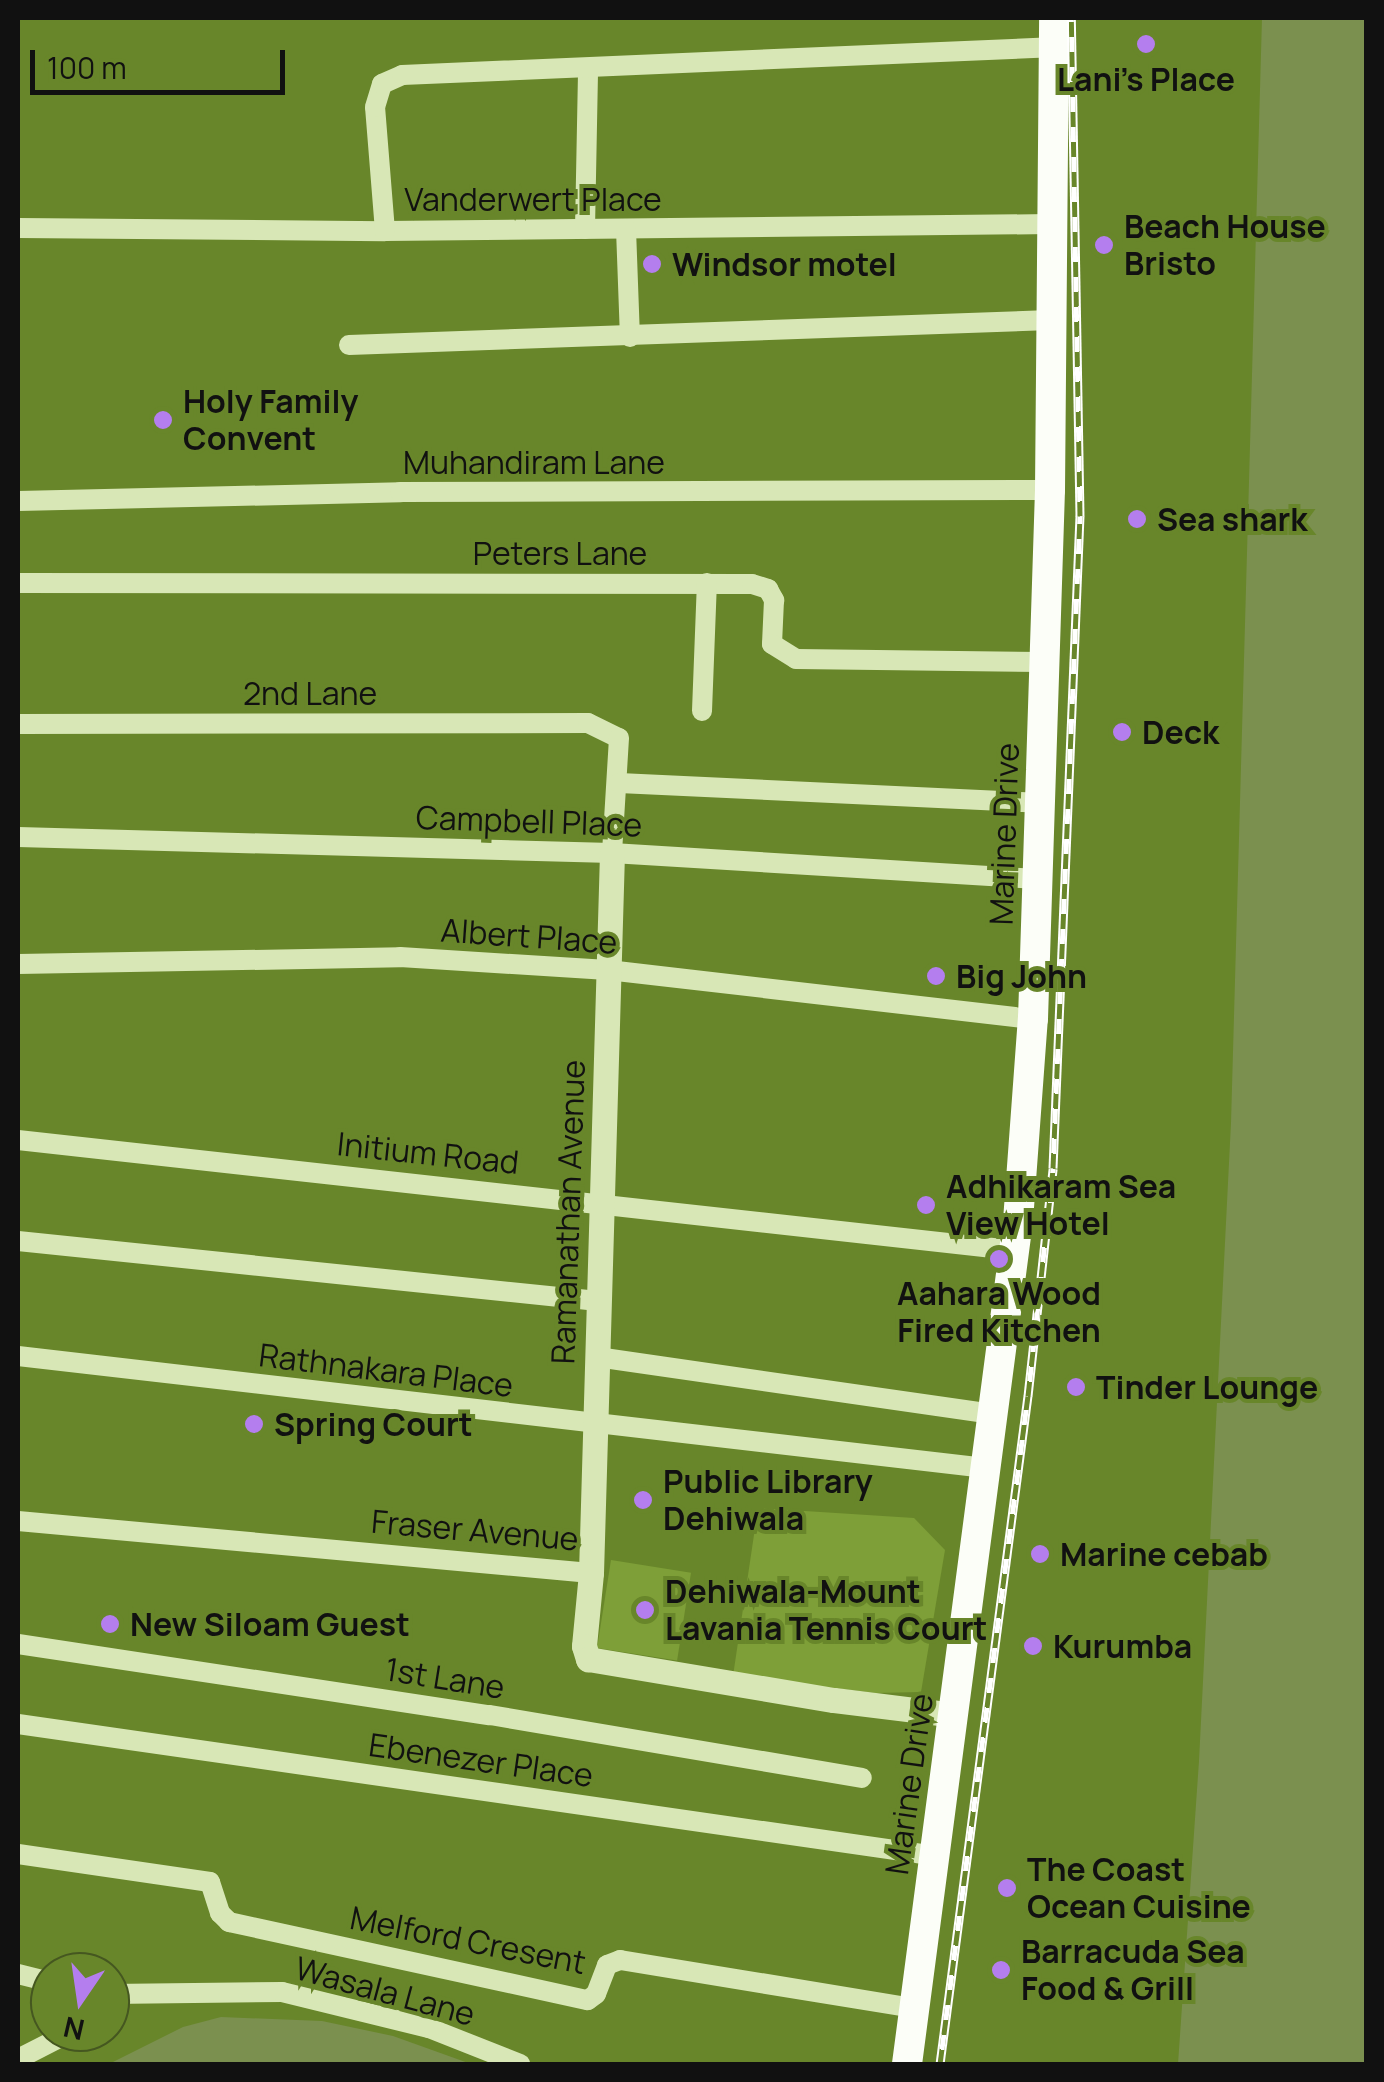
<!DOCTYPE html>
<html>
<head>
<meta charset="utf-8">
<style>
	body { margin:0 }
	#map { position:relative; width:1384px; height:2082px; overflow:hidden; background:#68862a; font-family:Manrope,sans-serif }
	div>[style] { position:absolute }
	.green>* { inset:0; background:#7e9f38; transform-origin:0 0 }
	.water>* { inset:0; background:#7b904f }
	.minor>* { height:20px; margin:-10px; padding:0 10px; transform-origin:10px; border-radius:10px; background:#d8e7b6 }
	.tertiary>* { height:25px; margin:-12.5px; padding:0 12.5px; transform-origin:12.5px; border-radius:12.5px; background:#d8e7b6 }
	.primary>* { height:30px; margin:-15px; padding:0 15px; transform-origin:15px; border-radius:15px; background:#fcfef8 }
	.rail>* { height:9px; margin-top:-4.5px; transform-origin:0; background:repeating-linear-gradient(90deg,#68862a 0 15px,#fff 0 30px); box-sizing:border-box; border-block:2px solid #fff }
	.dots>* { width:28px; height:28px; translate:-50% -50%; box-sizing:border-box; border:5px solid #68862a; border-radius:50% }
	span { translate:-50% -50%; white-space:nowrap; text-align:center; line-height:1.15; -webkit-text-stroke:8px #68862a; paint-order:stroke }
	.poi-label { font-size:32px; color:#111; font-weight:700 }
	.left { translate:0 -50%; text-align:left }
	.street-label { font-size:32px; color:#111 }
	.frame { position:absolute; inset:0; border:20px solid #111; pointer-events:none }
	.north { position:absolute; left:30px; top:1952px; width:100px; height:100px; box-sizing:border-box; background:#68862a; border:2px solid #455720; border-radius:50%; rotate:193deg; font-size:28px; font-weight:700; line-height:40px; text-align:center; color:#111 }
	.north::after { content:''; display:block; margin:auto; width:35px; height:45px; background:#b47eee; clip-path:polygon(50% 0,100% 100%,50% 72%,0 100%) }
	.scale { position:absolute; left:30px; top:50px; width:255px; height:45px; box-sizing:border-box; border:5px solid #111; border-top:0; padding-left:12px; font-size:30px; line-height:35px; white-space:nowrap; color:#111; -webkit-text-stroke:8px #68862a; paint-order:stroke }
</style>
</head>
<body>
<div id="map">
	<div class="green">
		<div style="clip-path:polygon(758px 1508px,914px 1518px,945px 1550px,921px 1692px,876px 1693px,733px 1676px)"></div>
		<div style="left:611px;top:1560px;width:81px;height:89px;rotate:9deg"></div>
	</div>
	<div class="water">
		<div style="clip-path:polygon(1262px 18px,1366px 18px,1366px 2064px,1178px 2064px,1199px 1761px,1231px 1123px)"></div>
		<div style="clip-path:polygon(221px 2017px,322px 2021px,393px 2036px,471px 2064px,109px 2064px,183px 2027px)"></div>
	</div>
	<div class="minor">
		<div style="left:18px;top:228px;width:367px;rotate:0.5deg"></div>
		<div style="left:385px;top:231px;width:664px;rotate:-0.6deg"></div>
		<div style="left:585px;top:229px;width:159px;rotate:-88.9deg"></div>
		<div style="left:626px;top:229px;width:108px;rotate:87.9deg"></div>
		<div style="left:385px;top:231px;width:124px;rotate:-94.6deg"></div>
		<div style="left:375px;top:107px;width:24px;rotate:-73deg"></div>
		<div style="left:382px;top:84px;width:22px;rotate:-24deg"></div>
		<div style="left:402px;top:75px;width:655px;rotate:-2.45deg"></div>
		<div style="left:349px;top:345px;width:702px;rotate:-2.04deg"></div>
		<div style="left:18px;top:501px;width:382px;rotate:-1.3deg"></div>
		<div style="left:400px;top:492px;width:650px;rotate:-0.18deg"></div>
		<div style="left:18px;top:583px;width:734px;rotate:0.08deg"></div>
		<div style="left:752px;top:584px;width:17px;rotate:17deg"></div>
		<div style="left:768px;top:589px;width:13px;rotate:61deg"></div>
		<div style="left:774px;top:600px;width:44px;rotate:92.6deg"></div>
		<div style="left:772px;top:644px;width:28px;rotate:32deg"></div>
		<div style="left:796px;top:659px;width:247px;rotate:0.7deg"></div>
		<div style="left:702px;top:711px;width:128px;rotate:-87.8deg"></div>
		<div style="left:18px;top:724px;width:570px;rotate:-0.1deg"></div>
		<div style="left:588px;top:723px;width:34px;rotate:26deg"></div>
		<div style="left:619px;top:738px;width:115px;rotate:93.5deg"></div>
		<div style="left:619px;top:783px;width:422px;rotate:2.7deg"></div>
		<div style="left:18px;top:837px;width:594px;rotate:1.54deg"></div>
		<div style="left:612px;top:853px;width:427px;rotate:3.5deg"></div>
		<div style="left:18px;top:964px;width:382px;rotate:-1deg"></div>
		<div style="left:400px;top:957px;width:208px;rotate:3.6deg"></div>
		<div style="left:608px;top:970px;width:428px;rotate:6.6deg"></div>
		<div style="left:18px;top:1140px;width:999px;rotate:6.32deg"></div>
		<div style="left:18px;top:1241px;width:583px;rotate:5.91deg"></div>
		<div style="left:18px;top:1356px;width:974px;rotate:6.6deg"></div>
		<div style="left:597px;top:1357px;width:398px;rotate:8.2deg"></div>
		<div style="left:18px;top:1521px;width:575px;rotate:5.19deg"></div>
		<div style="left:18px;top:1644px;width:477px;rotate:8.6deg"></div>
		<div style="left:490px;top:1715px;width:377px;rotate:9.6deg"></div>
		<div style="left:18px;top:1724px;width:927px;rotate:8.18deg"></div>
		<div style="left:18px;top:1854px;width:194px;rotate:8.3deg"></div>
		<div style="left:210px;top:1882px;width:33px;rotate:72deg"></div>
		<div style="left:220px;top:1913px;width:13px;rotate:45deg"></div>
		<div style="left:229px;top:1922px;width:367px;rotate:12.3deg"></div>
		<div style="left:588px;top:2000px;width:10px;rotate:-37deg"></div>
		<div style="left:596px;top:1994px;width:31px;rotate:-69deg"></div>
		<div style="left:607px;top:1965px;width:14px;rotate:-21deg"></div>
		<div style="left:620px;top:1960px;width:297px;rotate:9.3deg"></div>
		<div style="left:18px;top:1974px;width:33px;rotate:14deg"></div>
		<div style="left:110px;top:1994px;width:172px;rotate:-0.7deg"></div>
		<div style="left:282px;top:1992px;width:151px;rotate:13.8deg"></div>
		<div style="left:429px;top:2028px;width:98px;rotate:21.6deg"></div>
		<div style="left:18px;top:2059px;width:46px;rotate:-27.1deg"></div>
	</div>
	<div class="tertiary">
		<div style="left:612px;top:853px;width:720px;rotate:91.67deg"></div>
		<div style="left:591px;top:1573px;width:73px;rotate:95.5deg"></div>
		<div style="left:584px;top:1646px;width:14px;rotate:73deg"></div>
		<div style="left:588px;top:1659px;width:249px;rotate:9.5deg"></div>
		<div style="left:834px;top:1700px;width:121px;rotate:7.1deg"></div>
	</div>
	<div class="primary">
		<div style="left:907px;top:2064px;width:850px;rotate:-82.5deg"></div>
		<div style="left:1018px;top:1221px;width:203px;rotate:-85.8deg"></div>
		<div style="left:1033px;top:1019px;width:529px;rotate:-88.16deg"></div>
		<div style="left:1050px;top:490px;width:472px;rotate:-89.5deg"></div>
	</div>
	<div class="rail">
		<div style="left:940px;top:2064px;width:674px;rotate:-82.5deg"></div>
		<div style="left:1028px;top:1396px;width:229px;rotate:-83.7deg"></div>
		<div style="left:1053px;top:1168px;width:653px;rotate:-87.63deg"></div>
		<div style="left:1080px;top:516px;width:498px;rotate:-91deg"></div>
	</div>
	<div class="dots">
		<div style="left:1146px;top:44px;background:#b47eee"></div>
		<div style="left:1104px;top:245px;background:#b47eee"></div>
		<div style="left:652px;top:264px;background:#b47eee"></div>
		<div style="left:163px;top:420px;background:#b47eee"></div>
		<div style="left:1137px;top:519px;background:#b47eee"></div>
		<div style="left:1122px;top:732px;background:#b47eee"></div>
		<div style="left:936px;top:976px;background:#b47eee"></div>
		<div style="left:926px;top:1205px;background:#b47eee"></div>
		<div style="left:999px;top:1259px;background:#b47eee"></div>
		<div style="left:1076px;top:1387px;background:#b47eee"></div>
		<div style="left:254px;top:1424px;background:#b47eee"></div>
		<div style="left:643px;top:1500px;background:#b47eee"></div>
		<div style="left:1040px;top:1554px;background:#b47eee"></div>
		<div style="left:645px;top:1610px;background:#b47eee"></div>
		<div style="left:110px;top:1624px;background:#b47eee"></div>
		<div style="left:1033px;top:1646px;background:#b47eee"></div>
		<div style="left:1007px;top:1888px;background:#b47eee"></div>
		<div style="left:1001px;top:1970px;background:#b47eee"></div>
	</div>
	<div class="poi-label">
		<span style="left:1146px;top:79px">Lani's Place</span>
		<span class="left" style="left:1124px;top:245px">Beach House<br>Bristo</span>
		<span class="left" style="left:672px;top:264px">Windsor motel</span>
		<span class="left" style="left:183px;top:420px">Holy Family<br>Convent</span>
		<span class="left" style="left:1157px;top:519px">Sea shark</span>
		<span class="left" style="left:1142px;top:732px">Deck</span>
		<span class="left" style="left:956px;top:976px">Big John</span>
		<span class="left" style="left:946px;top:1205px">Adhikaram Sea<br>View Hotel</span>
		<span style="left:999px;top:1312px">Aahara Wood<br>Fired Kitchen</span>
		<span class="left" style="left:1096px;top:1387px">Tinder Lounge</span>
		<span class="left" style="left:274px;top:1424px">Spring Court</span>
		<span class="left" style="left:663px;top:1500px">Public Library<br>Dehiwala</span>
		<span class="left" style="left:1060px;top:1554px">Marine cebab</span>
		<span class="left" style="left:665px;top:1610px">Dehiwala-Mount<br>Lavania Tennis Court</span>
		<span class="left" style="left:130px;top:1624px">New Siloam Guest</span>
		<span class="left" style="left:1053px;top:1646px">Kurumba</span>
		<span class="left" style="left:1027px;top:1888px">The Coast<br>Ocean Cuisine</span>
		<span class="left" style="left:1021px;top:1970px">Barracuda Sea<br>Food &amp; Grill</span>
	</div>
	<div class="street-label">
		<span style="left:533px;top:199px">Vanderwert Place</span>
		<span style="left:534px;top:462px">Muhandiram Lane</span>
		<span style="left:560px;top:553px">Peters Lane</span>
		<span style="left:310px;top:693px">2nd Lane</span>
		<span style="left:529px;top:821px;rotate:2deg">Campbell Place</span>
		<span style="left:1004px;top:834px;rotate:-88deg">Marine Drive</span>
		<span style="left:529px;top:936px;rotate:4deg">Albert Place</span>
		<span style="left:428px;top:1153px;rotate:6deg">Initium Road</span>
		<span style="left:568px;top:1212px;rotate:-88deg">Ramanathan Avenue</span>
		<span style="left:386px;top:1370px;rotate:7deg">Rathnakara Place</span>
		<span style="left:475px;top:1530px;rotate:5deg">Fraser Avenue</span>
		<span style="left:445px;top:1678px;rotate:9deg">1st Lane</span>
		<span style="left:481px;top:1760px;rotate:8deg">Ebenezer Place</span>
		<span style="left:909px;top:1784px;rotate:-82deg">Marine Drive</span>
		<span style="left:468px;top:1940px;rotate:11deg">Melford Cresent</span>
		<span style="left:385px;top:1991px;rotate:15deg">Wasala Lane</span>
	</div>
	<div class="frame"></div>
	<div class="north">N</div>
	<div class="scale">100 m</div>
</div>
</body>
</html>
